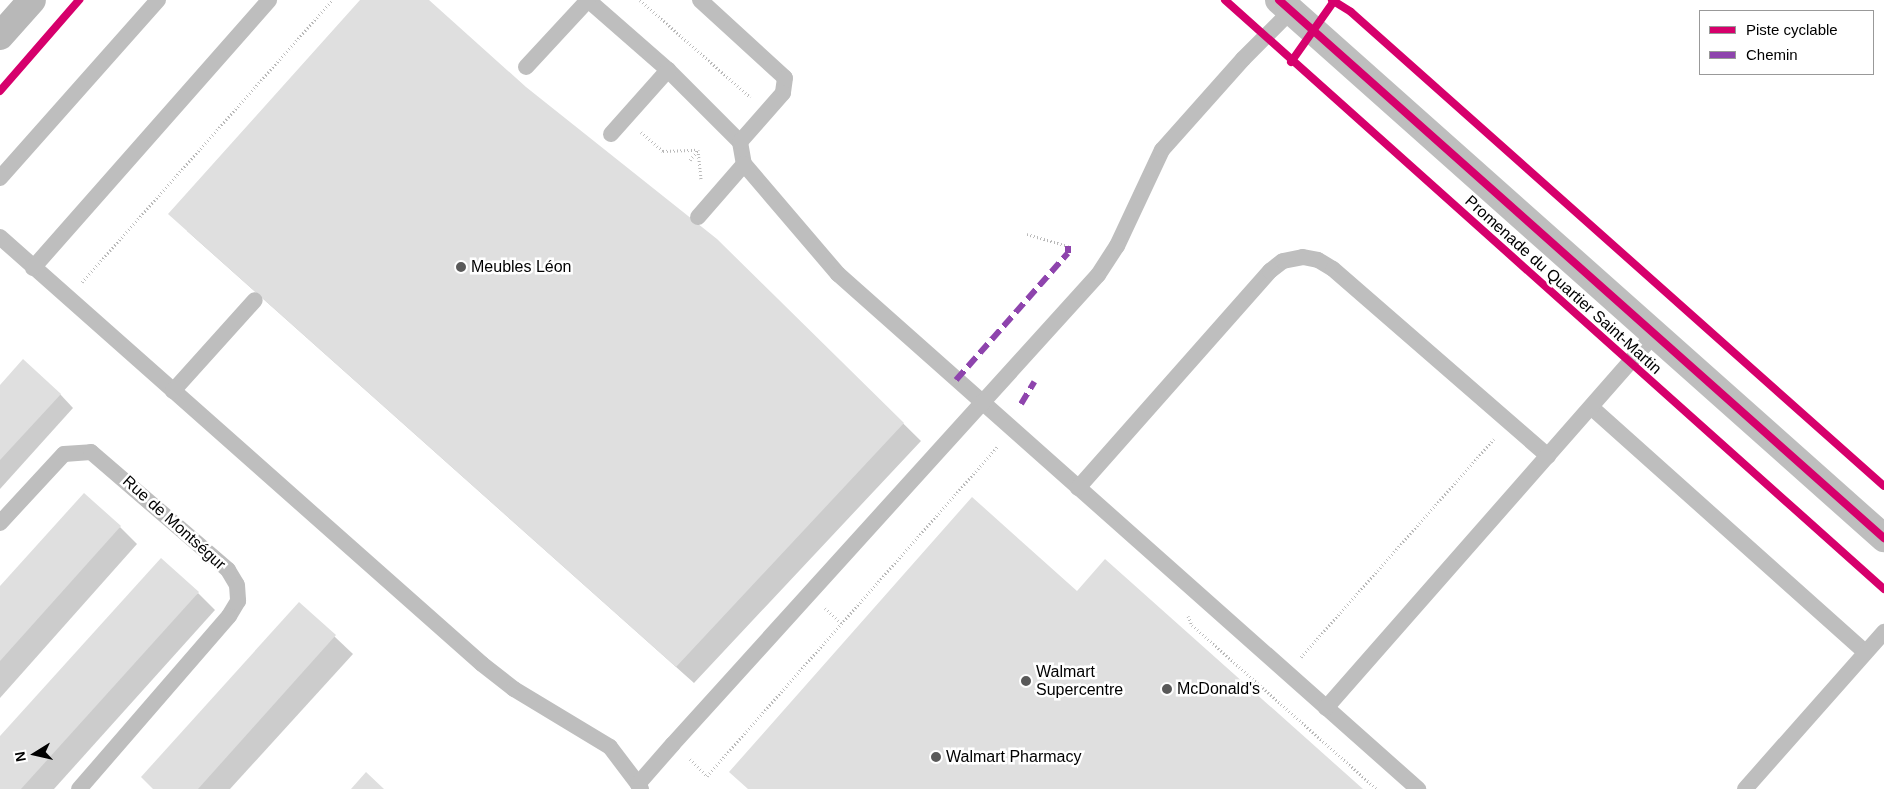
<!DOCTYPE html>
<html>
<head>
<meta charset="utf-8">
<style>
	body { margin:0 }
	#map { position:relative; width:1884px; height:789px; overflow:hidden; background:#fff; font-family:Arial,sans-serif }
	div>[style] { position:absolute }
	.shadow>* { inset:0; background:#0003 }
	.building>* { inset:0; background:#dfdfdf }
	.path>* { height:3px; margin-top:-1.5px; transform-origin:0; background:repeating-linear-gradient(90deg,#b9b9b9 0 1px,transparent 0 3.5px) }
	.lane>* { height:16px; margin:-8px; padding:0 8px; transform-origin:8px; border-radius:8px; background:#bebebe }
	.street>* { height:28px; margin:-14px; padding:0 14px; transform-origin:14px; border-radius:14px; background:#bebebe }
	.secondary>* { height:28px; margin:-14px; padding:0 14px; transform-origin:14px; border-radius:14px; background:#b8b8b8 }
	.quiet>* { height:6px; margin-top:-3px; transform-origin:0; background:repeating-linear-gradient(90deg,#8e44ad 0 12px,transparent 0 18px) }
	.cycleway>* { height:8px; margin:-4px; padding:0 4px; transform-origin:4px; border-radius:4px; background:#d6006c }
	.dots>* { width:14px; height:14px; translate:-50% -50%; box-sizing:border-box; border:2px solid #fff; border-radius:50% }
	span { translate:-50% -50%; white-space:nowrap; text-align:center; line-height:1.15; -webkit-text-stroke:5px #fff; paint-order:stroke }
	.poi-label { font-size:16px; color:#000 }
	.left { translate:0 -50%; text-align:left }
	.street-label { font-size:16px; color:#000 }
	.legend { position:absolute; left:1699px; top:10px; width:175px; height:65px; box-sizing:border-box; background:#fff; border:1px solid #999; margin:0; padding:6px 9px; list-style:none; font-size:15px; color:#000 }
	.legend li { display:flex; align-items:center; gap:10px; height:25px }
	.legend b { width:25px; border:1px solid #999 }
	.north { position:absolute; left:10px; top:729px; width:50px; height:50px; -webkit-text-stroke:4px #fff; paint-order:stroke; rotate:260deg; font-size:14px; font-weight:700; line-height:20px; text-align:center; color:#000 }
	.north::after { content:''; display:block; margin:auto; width:18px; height:22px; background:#000; clip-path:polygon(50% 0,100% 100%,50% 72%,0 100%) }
</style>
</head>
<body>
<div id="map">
	<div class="shadow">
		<div style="clip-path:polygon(362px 0,427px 0,525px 88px,717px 240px,921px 441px,694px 683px,187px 231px)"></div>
		<div style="clip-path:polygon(0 387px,60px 394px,73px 408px,0 489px)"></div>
		<div style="clip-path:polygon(120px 527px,137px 544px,0 698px,0 588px)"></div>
		<div style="clip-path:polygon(198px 593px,215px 610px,54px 789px,0 789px,0 738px)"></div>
		<div style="clip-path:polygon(299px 603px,353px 654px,230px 789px,154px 789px)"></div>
	</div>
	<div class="building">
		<div style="clip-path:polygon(360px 0,429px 0,526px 87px,717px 239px,904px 423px,676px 667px,168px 214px)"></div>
		<div style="clip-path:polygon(23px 359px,61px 394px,0 460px,0 385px)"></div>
		<div style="clip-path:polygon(84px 493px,121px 526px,0 661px,0 586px)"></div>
		<div style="clip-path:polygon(972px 497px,1077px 591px,1105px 559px,1363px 789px,748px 789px,729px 772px)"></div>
		<div style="clip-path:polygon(161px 558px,199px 592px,21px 789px,0 789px,0 736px)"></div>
		<div style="clip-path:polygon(299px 602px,336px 635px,198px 789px,153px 789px,141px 777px)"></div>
		<div style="clip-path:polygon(366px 772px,384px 789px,351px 789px)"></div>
	</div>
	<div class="path">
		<div style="left:640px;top:0;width:147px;rotate:41.4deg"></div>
		<div style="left:641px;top:132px;width:29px;rotate:41deg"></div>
		<div style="left:663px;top:151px;width:35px;rotate:-2deg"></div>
		<div style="left:698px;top:150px;width:29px;rotate:84deg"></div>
		<div style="left:690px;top:160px;width:13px;rotate:-51deg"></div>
		<div style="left:1027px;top:234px;width:43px;rotate:16.3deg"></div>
		<div style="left:82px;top:282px;width:377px;rotate:-48.4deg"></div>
		<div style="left:825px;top:608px;width:22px;rotate:43deg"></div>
		<div style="left:1188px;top:616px;width:10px;rotate:66deg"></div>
		<div style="left:1192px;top:625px;width:247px;rotate:41.6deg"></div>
		<div style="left:1301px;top:657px;width:291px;rotate:-48.5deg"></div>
		<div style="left:690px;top:759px;width:24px;rotate:45deg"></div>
		<div style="left:707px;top:776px;width:439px;rotate:-48.6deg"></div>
	</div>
	<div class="lane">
		<div style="left:588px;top:0;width:106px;rotate:41.2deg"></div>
		<div style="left:668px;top:70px;width:102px;rotate:45deg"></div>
		<div style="left:740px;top:142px;width:22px;rotate:80deg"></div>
		<div style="left:744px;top:164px;width:145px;rotate:49.5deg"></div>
		<div style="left:838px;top:274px;width:776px;rotate:41.6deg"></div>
		<div style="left:700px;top:0;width:115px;rotate:42.5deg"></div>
		<div style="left:785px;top:78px;width:15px;rotate:98deg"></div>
		<div style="left:783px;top:93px;width:65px;rotate:131.3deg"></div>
		<div style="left:526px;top:67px;width:91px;rotate:-47.2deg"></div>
		<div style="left:611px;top:134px;width:86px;rotate:-48.3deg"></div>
		<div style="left:0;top:178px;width:238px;rotate:-48.4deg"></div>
		<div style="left:698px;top:217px;width:70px;rotate:-49deg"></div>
		<div style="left:0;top:237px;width:644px;rotate:41.54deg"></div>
		<div style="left:482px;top:664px;width:41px;rotate:38deg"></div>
		<div style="left:514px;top:689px;width:112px;rotate:31.1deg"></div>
		<div style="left:610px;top:747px;width:46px;rotate:52.9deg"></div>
		<div style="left:33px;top:268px;width:357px;rotate:-48.6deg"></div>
		<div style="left:173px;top:391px;width:122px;rotate:-48deg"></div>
		<div style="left:1591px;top:407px;width:368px;rotate:41.8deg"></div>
		<div style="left:1078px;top:488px;width:290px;rotate:-48.5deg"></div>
		<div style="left:1270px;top:271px;width:16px;rotate:-38deg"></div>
		<div style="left:1283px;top:261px;width:20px;rotate:-11deg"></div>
		<div style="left:1303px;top:257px;width:15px;rotate:11deg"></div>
		<div style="left:1318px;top:260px;width:17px;rotate:31deg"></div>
		<div style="left:1333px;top:269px;width:285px;rotate:41deg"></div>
		<div style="left:0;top:523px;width:94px;rotate:-47.2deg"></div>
		<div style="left:64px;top:454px;width:27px;rotate:-4deg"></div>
		<div style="left:91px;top:452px;width:181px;rotate:40.7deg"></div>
		<div style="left:228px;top:570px;width:17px;rotate:59deg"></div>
		<div style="left:237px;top:585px;width:16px;rotate:86deg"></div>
		<div style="left:238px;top:601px;width:17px;rotate:121deg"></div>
		<div style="left:229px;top:616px;width:229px;rotate:130.9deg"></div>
		<div style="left:1326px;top:708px;width:498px;rotate:-48.7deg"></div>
		<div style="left:641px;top:789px;width:6px;rotate:-121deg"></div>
		<div style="left:638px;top:784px;width:53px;rotate:-48.8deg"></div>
		<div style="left:673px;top:744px;width:633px;rotate:-47.82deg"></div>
		<div style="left:1098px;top:275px;width:35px;rotate:-57deg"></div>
		<div style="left:1117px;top:246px;width:106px;rotate:-64.9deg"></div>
		<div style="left:1162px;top:150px;width:122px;rotate:-48.3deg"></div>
		<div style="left:1243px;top:59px;width:69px;rotate:-45deg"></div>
		<div style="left:1745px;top:789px;width:210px;rotate:-48.5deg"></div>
	</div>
	<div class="street">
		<div style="left:1279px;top:0;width:810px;rotate:41.65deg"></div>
	</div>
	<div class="secondary">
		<div style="left:0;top:36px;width:48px;rotate:-48.4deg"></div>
	</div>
	<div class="quiet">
		<div style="left:956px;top:380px;width:169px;rotate:-48.6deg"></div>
		<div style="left:1068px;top:253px;width:7px;rotate:-90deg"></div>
		<div style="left:1021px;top:404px;width:26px;rotate:-59deg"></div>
	</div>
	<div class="cycleway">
		<div style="left:1225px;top:0;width:884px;rotate:41.79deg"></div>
		<div style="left:1279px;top:0;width:810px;rotate:41.65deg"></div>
		<div style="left:1332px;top:0;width:22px;rotate:32deg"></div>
		<div style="left:1351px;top:12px;width:713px;rotate:41.65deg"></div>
		<div style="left:1291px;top:62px;width:75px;rotate:-54.8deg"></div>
		<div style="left:0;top:91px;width:121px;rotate:-49deg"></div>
	</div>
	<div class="dots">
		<div style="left:461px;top:267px;background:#595959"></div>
		<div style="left:1026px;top:681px;background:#595959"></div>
		<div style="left:1167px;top:689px;background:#595959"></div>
		<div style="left:936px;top:757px;background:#595959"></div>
	</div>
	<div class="poi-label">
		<span class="left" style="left:471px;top:267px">Meubles Léon</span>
		<span class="left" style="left:1036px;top:681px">Walmart<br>Supercentre</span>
		<span class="left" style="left:1177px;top:689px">McDonald's</span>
		<span class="left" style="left:946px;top:757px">Walmart Pharmacy</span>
	</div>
	<div class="street-label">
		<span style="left:1563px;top:285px;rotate:42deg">Promenade du Quartier Saint-Martin</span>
		<span style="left:174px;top:523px;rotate:42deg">Rue de Montségur</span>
	</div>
	<ul class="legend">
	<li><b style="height:6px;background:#d6006c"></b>Piste cyclable</li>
	<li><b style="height:6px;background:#8e44ad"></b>Chemin</li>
	</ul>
	<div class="north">N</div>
</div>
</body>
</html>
